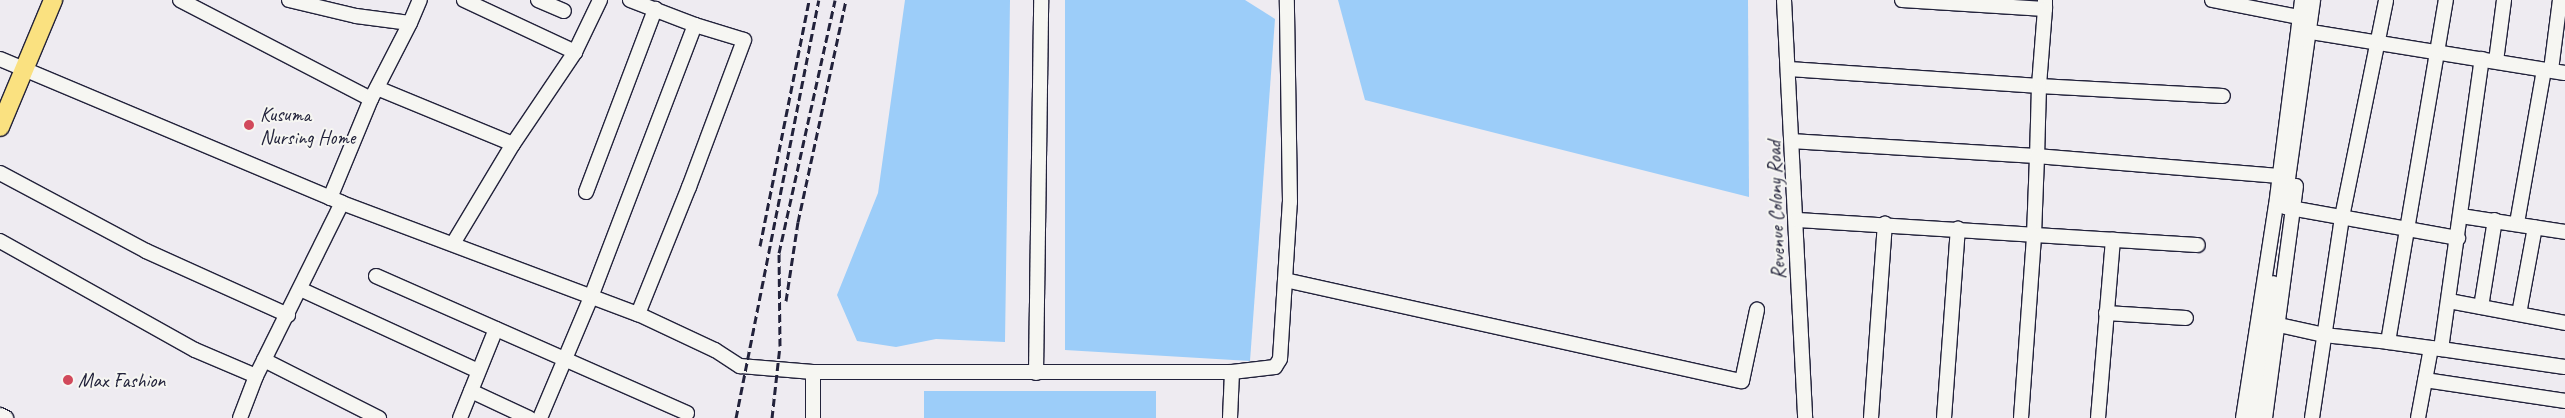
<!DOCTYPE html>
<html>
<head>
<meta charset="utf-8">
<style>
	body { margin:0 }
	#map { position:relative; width:2565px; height:418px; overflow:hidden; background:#eeebf1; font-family:Caveat,sans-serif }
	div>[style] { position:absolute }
	.water>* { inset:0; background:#9ccdf9; transform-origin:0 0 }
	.roads { filter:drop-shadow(1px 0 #22223b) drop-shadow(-1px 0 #22223b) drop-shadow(0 1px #22223b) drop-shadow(0 -1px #22223b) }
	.minor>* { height:14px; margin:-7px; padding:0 7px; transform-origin:7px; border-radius:7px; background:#f6f6f2 }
	.major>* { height:18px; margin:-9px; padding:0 9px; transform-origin:9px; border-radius:9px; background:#fae180 }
	.rail>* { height:3px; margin-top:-1.5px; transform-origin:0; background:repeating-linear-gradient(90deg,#22223b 0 8px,transparent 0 12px) }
	.dots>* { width:14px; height:14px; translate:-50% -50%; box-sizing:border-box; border:2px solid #f6f6f2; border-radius:50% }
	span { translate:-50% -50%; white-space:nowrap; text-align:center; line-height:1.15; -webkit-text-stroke:4px #f6f6f2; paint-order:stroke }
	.poi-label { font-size:20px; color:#22223b }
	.left { translate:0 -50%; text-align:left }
	.street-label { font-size:20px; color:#22223b }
</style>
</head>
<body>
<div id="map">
	<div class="water">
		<div style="clip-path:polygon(905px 0,1010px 0,1005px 342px,936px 339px,896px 347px,857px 341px,837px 295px,878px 193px)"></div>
		<div style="clip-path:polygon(1065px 0,1245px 0,1275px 19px,1250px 361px,1065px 350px)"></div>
		<div style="clip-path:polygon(1338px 0,1748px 0,1749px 197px,1365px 100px)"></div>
		<div style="left:1156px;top:391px;width:27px;height:232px;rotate:90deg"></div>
	</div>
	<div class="roads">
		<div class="minor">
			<div style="left:180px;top:0;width:215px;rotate:27.4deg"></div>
			<div style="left:289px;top:0;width:69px;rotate:13.4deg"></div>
			<div style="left:356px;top:16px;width:54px;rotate:7.4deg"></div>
			<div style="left:410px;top:23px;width:25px;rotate:-67deg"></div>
			<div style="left:464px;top:0;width:123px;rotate:25.1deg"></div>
			<div style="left:575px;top:52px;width:58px;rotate:-64.3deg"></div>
			<div style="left:538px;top:0;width:28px;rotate:23deg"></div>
			<div style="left:630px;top:0;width:70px;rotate:21deg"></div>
			<div style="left:695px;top:25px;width:51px;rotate:17deg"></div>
			<div style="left:744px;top:40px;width:157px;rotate:110.5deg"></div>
			<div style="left:689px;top:187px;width:137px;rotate:111.9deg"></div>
			<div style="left:1784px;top:0;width:419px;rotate:87.1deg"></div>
			<div style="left:1902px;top:0;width:143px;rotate:3.6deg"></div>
			<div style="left:2045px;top:9px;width:9px;rotate:-90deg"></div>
			<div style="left:2212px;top:0;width:89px;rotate:11.1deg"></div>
			<div style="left:2045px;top:9px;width:77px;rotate:94.5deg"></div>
			<div style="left:2039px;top:86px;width:184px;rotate:3.1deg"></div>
			<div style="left:2299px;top:30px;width:269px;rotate:9.2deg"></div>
			<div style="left:0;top:59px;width:371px;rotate:22.8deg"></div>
			<div style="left:342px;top:203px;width:316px;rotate:20.6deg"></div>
			<div style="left:638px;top:314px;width:85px;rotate:25.1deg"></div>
			<div style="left:715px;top:350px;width:30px;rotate:33deg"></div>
			<div style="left:740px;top:366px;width:73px;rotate:4.7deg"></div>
			<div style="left:813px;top:372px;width:419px"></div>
			<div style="left:1232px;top:372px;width:43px;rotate:-6.6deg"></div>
			<div style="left:1275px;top:367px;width:9px;rotate:-58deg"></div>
			<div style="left:1280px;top:359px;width:157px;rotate:-86.4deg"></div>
			<div style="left:1290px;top:202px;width:202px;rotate:-90.9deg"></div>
			<div style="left:2496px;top:61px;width:62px;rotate:-82.5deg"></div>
			<div style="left:1789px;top:69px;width:251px;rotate:3.9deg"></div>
			<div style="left:2039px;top:86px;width:70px;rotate:91.6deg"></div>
			<div style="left:2037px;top:156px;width:244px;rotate:-176.5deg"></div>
			<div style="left:2551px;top:70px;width:71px;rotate:-82.7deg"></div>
			<div style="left:377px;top:88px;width:147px;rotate:22.4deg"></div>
			<div style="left:0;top:173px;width:166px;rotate:28.1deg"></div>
			<div style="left:146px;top:251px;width:156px;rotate:24.3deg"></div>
			<div style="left:586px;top:192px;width:196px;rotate:-69.3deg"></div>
			<div style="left:330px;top:198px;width:107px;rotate:-67.5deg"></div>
			<div style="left:371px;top:99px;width:85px;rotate:-62.8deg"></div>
			<div style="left:2285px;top:200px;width:202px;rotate:-82deg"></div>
			<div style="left:2285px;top:207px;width:176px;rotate:10.2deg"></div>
			<div style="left:2461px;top:216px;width:105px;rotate:8.7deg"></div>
			<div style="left:1797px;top:220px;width:237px;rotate:3.6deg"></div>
			<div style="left:2034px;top:235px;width:79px;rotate:-87.8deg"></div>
			<div style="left:2037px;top:156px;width:242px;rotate:4.7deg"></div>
			<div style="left:2517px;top:223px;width:155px;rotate:-80deg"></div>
			<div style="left:0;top:241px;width:223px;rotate:29.2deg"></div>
			<div style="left:195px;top:350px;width:66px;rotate:23.1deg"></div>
			<div style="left:454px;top:242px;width:114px;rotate:-59deg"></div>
			<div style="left:513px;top:144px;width:111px;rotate:-56deg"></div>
			<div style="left:376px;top:276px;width:340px;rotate:23.8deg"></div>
			<div style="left:1285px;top:280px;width:468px;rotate:12.5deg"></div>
			<div style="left:1742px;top:381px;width:73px;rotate:-78.1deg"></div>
			<div style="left:300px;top:289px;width:196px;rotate:24.7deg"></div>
			<div style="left:2449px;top:301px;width:118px;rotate:10.7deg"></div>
			<div style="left:2481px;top:307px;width:88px;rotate:-80.9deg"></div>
			<div style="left:2106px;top:313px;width:80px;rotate:3.6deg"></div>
			<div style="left:2519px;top:314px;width:88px;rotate:-79.6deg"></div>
			<div style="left:2270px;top:323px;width:55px;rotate:12.5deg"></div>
			<div style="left:2324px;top:335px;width:64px;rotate:6.2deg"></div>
			<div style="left:2431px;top:348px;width:43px;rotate:-172.1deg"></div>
			<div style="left:2388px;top:342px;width:347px;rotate:-80.4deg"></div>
			<div style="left:2441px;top:349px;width:125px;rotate:8.3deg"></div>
			<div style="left:264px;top:360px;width:129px;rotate:26.8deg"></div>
			<div style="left:1036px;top:373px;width:373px;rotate:-89.2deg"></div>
			<div style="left:2425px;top:380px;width:142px;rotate:8.5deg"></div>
			<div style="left:471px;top:391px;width:64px;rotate:25deg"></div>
			<div style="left:0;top:415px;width:7px;rotate:27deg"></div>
			<div style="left:240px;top:418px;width:45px;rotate:-69.1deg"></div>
			<div style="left:256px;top:376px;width:193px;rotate:-63.6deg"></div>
			<div style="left:460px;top:418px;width:96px;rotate:-68deg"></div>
			<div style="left:540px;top:418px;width:131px;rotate:-67.1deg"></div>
			<div style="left:591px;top:297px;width:291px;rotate:-69.1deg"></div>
			<div style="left:813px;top:418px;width:46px;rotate:-90deg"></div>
			<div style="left:1230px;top:418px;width:46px;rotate:-87.5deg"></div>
			<div style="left:1871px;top:418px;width:195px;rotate:-85.9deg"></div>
			<div style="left:1944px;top:418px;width:190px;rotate:-85.8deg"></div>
			<div style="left:2021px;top:418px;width:183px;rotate:-85.9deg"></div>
			<div style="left:2034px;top:235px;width:164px;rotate:3.5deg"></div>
			<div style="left:2098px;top:418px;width:179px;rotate:-85.2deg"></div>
			<div style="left:2243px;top:418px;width:215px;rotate:-81.2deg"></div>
			<div style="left:2276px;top:206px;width:208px;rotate:-82.8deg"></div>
			<div style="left:2255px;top:418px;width:136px;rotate:-82.4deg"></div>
			<div style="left:2265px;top:418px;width:234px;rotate:-82.4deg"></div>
			<div style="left:2312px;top:418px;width:203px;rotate:-81.5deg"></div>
			<div style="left:2342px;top:217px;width:221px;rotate:-78.5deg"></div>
			<div style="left:2418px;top:418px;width:71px;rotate:-79.5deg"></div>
			<div style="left:2431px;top:348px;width:10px;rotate:6deg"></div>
			<div style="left:2441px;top:349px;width:293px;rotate:-82deg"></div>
		</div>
		<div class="major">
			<div style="left:0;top:127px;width:138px;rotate:-67.3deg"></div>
		</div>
	</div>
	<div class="rail">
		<div style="left:760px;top:246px;width:251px;rotate:-78.7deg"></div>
		<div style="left:786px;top:301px;width:80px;rotate:-81.4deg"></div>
		<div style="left:798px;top:222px;width:227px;rotate:-77.8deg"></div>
		<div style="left:736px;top:418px;width:426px;rotate:-78.8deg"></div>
		<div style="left:772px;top:418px;width:72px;rotate:-83.7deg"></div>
		<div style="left:780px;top:346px;width:93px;rotate:-90.6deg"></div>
		<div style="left:779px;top:253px;width:259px;rotate:-77.5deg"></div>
	</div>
	<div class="dots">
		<div style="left:249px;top:125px;background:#d1495b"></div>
		<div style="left:68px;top:380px;background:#d1495b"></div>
	</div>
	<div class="poi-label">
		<span class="left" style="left:260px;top:126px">Kusuma<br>Nursing Home</span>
		<span class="left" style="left:78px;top:380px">Max Fashion</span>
	</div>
	<div class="street-label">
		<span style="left:1776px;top:210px;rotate:-92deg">Revenue Colony Road</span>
	</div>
</div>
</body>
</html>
